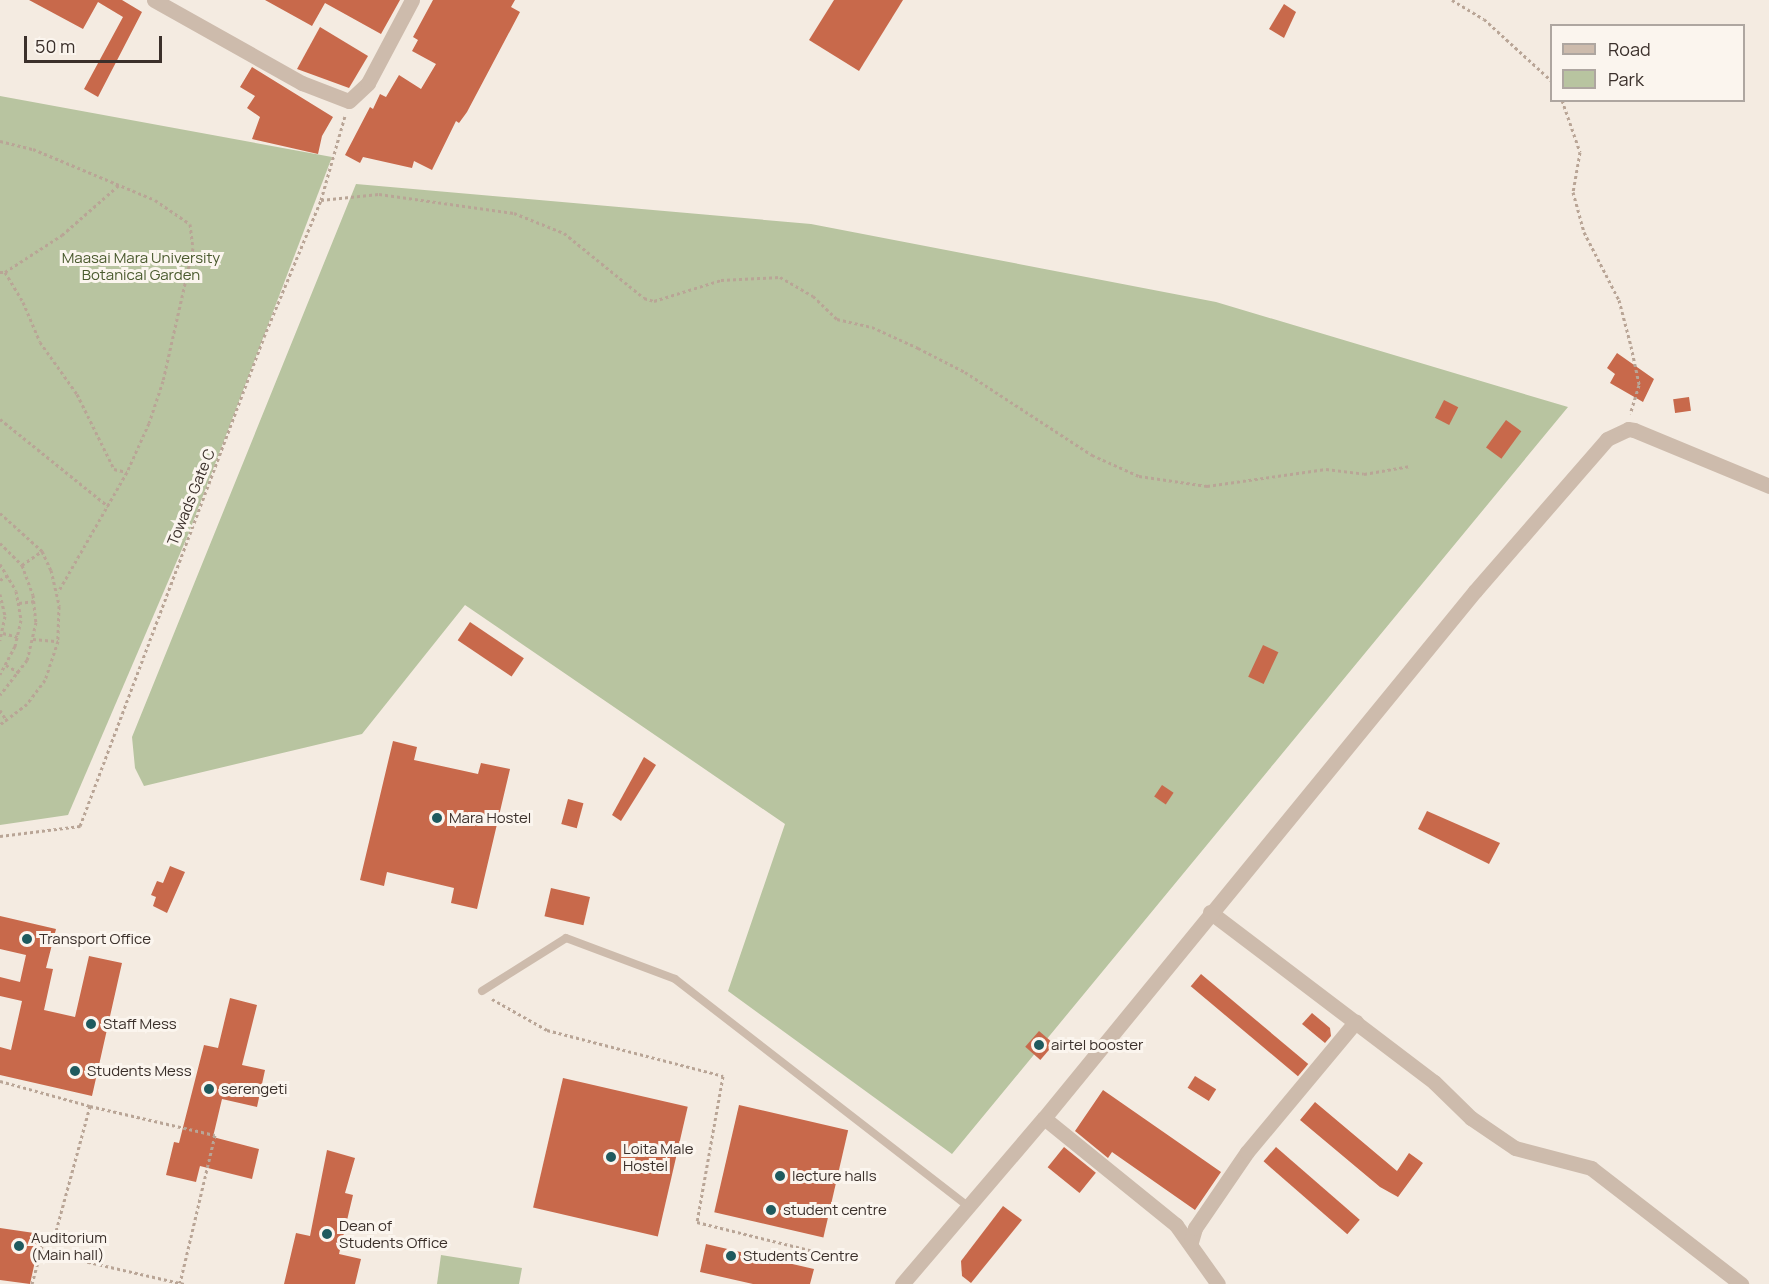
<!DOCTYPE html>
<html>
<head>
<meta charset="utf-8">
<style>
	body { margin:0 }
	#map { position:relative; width:1769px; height:1284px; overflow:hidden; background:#f4ebe1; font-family:Manrope,sans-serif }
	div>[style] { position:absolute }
	.green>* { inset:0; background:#b8c4a0 }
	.building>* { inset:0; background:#c8694b; transform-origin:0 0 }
	.path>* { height:3px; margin-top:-1.5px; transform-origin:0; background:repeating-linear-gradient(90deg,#b9a596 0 3px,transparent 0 6px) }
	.service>* { height:8px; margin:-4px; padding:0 4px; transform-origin:4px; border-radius:4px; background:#cdbbac }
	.minor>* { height:15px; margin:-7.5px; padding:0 7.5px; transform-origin:7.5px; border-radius:7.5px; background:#cdbbac }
	.dots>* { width:16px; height:16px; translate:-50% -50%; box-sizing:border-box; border:3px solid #fbf5ee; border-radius:50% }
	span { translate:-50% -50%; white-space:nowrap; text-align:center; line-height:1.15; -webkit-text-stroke:6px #fbf5ee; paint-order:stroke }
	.park-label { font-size:15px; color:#4a5a2e }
	.street-label { font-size:15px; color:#3b302b }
	.poi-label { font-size:15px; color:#3b302b }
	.left { translate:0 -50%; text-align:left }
	.legend { position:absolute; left:1550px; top:24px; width:195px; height:78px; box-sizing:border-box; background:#fbf5ee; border:2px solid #aea6a0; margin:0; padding:8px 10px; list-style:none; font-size:18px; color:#3b302b }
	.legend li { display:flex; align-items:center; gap:12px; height:30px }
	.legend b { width:30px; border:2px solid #aea6a0 }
	.scale { position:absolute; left:24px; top:36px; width:138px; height:27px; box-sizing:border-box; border:3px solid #3b302b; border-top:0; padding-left:8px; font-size:18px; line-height:21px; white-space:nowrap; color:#3b302b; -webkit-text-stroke:4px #fbf5ee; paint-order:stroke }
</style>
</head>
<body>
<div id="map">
	<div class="green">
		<div style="clip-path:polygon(0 96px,332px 157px,188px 535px,68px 815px,0 825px)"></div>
		<div style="clip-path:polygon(356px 184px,811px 224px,1216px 302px,1568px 407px,952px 1154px,728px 991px,785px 824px,465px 605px,362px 734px,144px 786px,135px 768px,132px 737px)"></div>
		<div style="clip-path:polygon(441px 1255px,522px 1268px,519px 1284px,437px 1284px)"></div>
	</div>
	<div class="building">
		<div style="clip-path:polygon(29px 0,122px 0,142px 12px,98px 97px,84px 89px,123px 17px,98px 2px,83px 29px)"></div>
		<div style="clip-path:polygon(265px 0,400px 0,381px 34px,325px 3px,312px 26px)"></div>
		<div style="clip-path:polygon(433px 0,515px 0,511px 7px,520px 12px,467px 112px,459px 123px,456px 121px,432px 170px,414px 161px,412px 168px,363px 157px,360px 163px,345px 155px,370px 107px,373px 109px,380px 94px,386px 97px,399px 75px,421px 89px,436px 64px,412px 51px,418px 40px,413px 37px)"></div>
		<div style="clip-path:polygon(834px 0,903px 0,859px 71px,809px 40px)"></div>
		<div style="clip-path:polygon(1284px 4px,1296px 12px,1284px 38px,1269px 29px)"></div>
		<div style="clip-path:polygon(320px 27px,368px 56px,349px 88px,297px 69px)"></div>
		<div style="clip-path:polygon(252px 67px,333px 117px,322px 136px,318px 154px,252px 139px,260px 117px,247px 108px,255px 96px,240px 87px)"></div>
		<div style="clip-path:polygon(1617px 353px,1654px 379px,1643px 402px,1610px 383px,1615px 374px,1607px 368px)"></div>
		<div style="left:1689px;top:397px;width:14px;height:16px;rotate:82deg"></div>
		<div style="left:1444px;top:400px;width:16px;height:20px;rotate:27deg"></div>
		<div style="left:1506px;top:420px;width:19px;height:34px;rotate:36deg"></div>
		<div style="left:470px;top:622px;width:65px;height:22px;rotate:34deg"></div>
		<div style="left:1263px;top:645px;width:17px;height:35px;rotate:25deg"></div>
		<div style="clip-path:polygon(393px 741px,417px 747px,414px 760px,478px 774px,481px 763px,510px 769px,477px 909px,451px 903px,454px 888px,387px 872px,384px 886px,360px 880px)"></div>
		<div style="clip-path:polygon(644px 757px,656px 765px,621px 821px,612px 815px)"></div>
		<div style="left:1162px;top:785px;width:14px;height:14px;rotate:34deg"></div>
		<div style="left:568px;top:799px;width:16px;height:26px;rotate:15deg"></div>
		<div style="clip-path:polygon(1427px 811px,1500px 843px,1489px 864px,1418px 829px)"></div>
		<div style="clip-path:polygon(170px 866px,185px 872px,167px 913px,153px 906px,156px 897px,151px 895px,157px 881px,163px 883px)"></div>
		<div style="left:551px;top:888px;width:40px;height:29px;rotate:13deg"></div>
		<div style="clip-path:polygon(0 916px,56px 929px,46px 968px,53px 969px,44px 1010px,75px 1017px,89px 956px,122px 963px,92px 1096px,0 1075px,0 1047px,11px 1050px,22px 1001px,0 996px,0 977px,20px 982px,26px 955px,0 949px)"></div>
		<div style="left:1201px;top:974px;width:140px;height:16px;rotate:40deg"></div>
		<div style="clip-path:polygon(230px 998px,257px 1005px,242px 1065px,265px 1070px,257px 1107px,222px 1099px,213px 1137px,259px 1149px,252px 1179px,200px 1166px,196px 1182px,166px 1175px,174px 1142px,179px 1143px,204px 1045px,218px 1048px)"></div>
		<div style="clip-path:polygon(1312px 1013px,1330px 1028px,1331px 1036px,1325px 1043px,1302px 1024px)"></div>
		<div style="left:1039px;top:1031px;width:20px;height:21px;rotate:41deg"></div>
		<div style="left:1195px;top:1076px;width:25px;height:14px;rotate:32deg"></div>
		<div style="left:563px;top:1078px;width:128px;height:133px;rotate:13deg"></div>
		<div style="clip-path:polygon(1103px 1090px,1221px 1172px,1195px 1210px,1112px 1152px,1108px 1158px,1075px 1131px)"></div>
		<div style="clip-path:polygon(1315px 1102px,1397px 1171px,1409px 1153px,1423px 1163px,1398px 1197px,1380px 1187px,1300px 1120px)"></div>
		<div style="left:739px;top:1105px;width:112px;height:110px;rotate:13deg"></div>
		<div style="left:1064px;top:1147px;width:41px;height:26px;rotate:39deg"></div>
		<div style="left:1276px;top:1147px;width:111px;height:19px;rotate:41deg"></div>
		<div style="clip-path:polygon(327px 1150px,355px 1158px,345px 1193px,353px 1195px,339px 1254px,361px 1259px,355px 1284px,284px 1284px,296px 1233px,310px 1236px)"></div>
		<div style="clip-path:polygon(1003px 1206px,1022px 1220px,971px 1283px,962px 1276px,961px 1261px)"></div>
		<div style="clip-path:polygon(0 1228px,41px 1234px,30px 1284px,0 1280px)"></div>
		<div style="clip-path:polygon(706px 1244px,814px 1269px,810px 1284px,753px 1284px,700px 1272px)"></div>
	</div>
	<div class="path">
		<div style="left:1452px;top:0;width:37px;rotate:31deg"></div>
		<div style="left:1484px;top:19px;width:92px;rotate:42.4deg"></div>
		<div style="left:1562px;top:100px;width:55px;rotate:70.9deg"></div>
		<div style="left:1580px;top:152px;width:41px;rotate:99.9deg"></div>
		<div style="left:1573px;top:192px;width:41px;rotate:74.6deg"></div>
		<div style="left:1584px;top:232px;width:76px;rotate:62.8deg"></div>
		<div style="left:1619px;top:300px;width:48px;rotate:75.4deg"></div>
		<div style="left:1631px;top:346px;width:40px;rotate:78deg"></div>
		<div style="left:1639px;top:385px;width:30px;rotate:107deg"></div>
		<div style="left:0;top:141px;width:34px;rotate:14deg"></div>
		<div style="left:33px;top:149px;width:132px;rotate:22.7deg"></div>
		<div style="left:155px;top:200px;width:42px;rotate:34.4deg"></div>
		<div style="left:190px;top:224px;width:24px;rotate:83deg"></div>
		<div style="left:193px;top:248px;width:136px;rotate:102.7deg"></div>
		<div style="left:163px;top:381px;width:44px;rotate:108.4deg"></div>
		<div style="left:149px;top:423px;width:54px;rotate:114.2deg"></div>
		<div style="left:127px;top:472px;width:138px;rotate:119.9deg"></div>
		<div style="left:321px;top:200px;width:58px;rotate:-5.9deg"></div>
		<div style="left:379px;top:194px;width:136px;rotate:8deg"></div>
		<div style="left:514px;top:213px;width:54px;rotate:21.8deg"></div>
		<div style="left:564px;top:233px;width:103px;rotate:39.1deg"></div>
		<div style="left:644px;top:298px;width:10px;rotate:17deg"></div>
		<div style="left:654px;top:301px;width:70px;rotate:-17.4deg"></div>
		<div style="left:721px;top:280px;width:59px;rotate:-2.9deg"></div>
		<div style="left:780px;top:277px;width:38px;rotate:30deg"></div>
		<div style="left:813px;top:296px;width:33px;rotate:44deg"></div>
		<div style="left:837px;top:319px;width:36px;rotate:13deg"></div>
		<div style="left:872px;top:327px;width:51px;rotate:24.5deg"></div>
		<div style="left:918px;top:348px;width:53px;rotate:27.1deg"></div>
		<div style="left:965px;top:372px;width:152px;rotate:33.2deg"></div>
		<div style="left:1092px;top:455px;width:51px;rotate:24.1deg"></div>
		<div style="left:1139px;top:476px;width:69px;rotate:8.4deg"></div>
		<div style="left:1207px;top:486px;width:120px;rotate:-8.1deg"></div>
		<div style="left:1326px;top:469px;width:38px;rotate:7deg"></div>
		<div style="left:1364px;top:474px;width:47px;rotate:-9.9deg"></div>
		<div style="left:0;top:272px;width:5px"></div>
		<div style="left:5px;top:272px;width:35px;rotate:59deg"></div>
		<div style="left:23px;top:302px;width:43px;rotate:67deg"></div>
		<div style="left:40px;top:342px;width:64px;rotate:54.6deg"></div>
		<div style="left:77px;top:394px;width:84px;rotate:63.7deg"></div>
		<div style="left:114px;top:469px;width:13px;rotate:13deg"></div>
		<div style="left:5px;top:272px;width:68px;rotate:-33deg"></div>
		<div style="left:62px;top:235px;width:76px;rotate:-41.3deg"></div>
		<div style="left:0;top:419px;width:139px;rotate:38.9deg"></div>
		<div style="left:0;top:513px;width:57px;rotate:42.1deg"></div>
		<div style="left:42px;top:551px;width:21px;rotate:65deg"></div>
		<div style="left:51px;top:570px;width:37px;rotate:77deg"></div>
		<div style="left:59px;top:606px;width:35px;rotate:92deg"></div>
		<div style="left:58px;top:641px;width:41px;rotate:108.4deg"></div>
		<div style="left:45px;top:680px;width:30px;rotate:127deg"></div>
		<div style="left:27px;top:704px;width:34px;rotate:143deg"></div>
		<div style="left:0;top:543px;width:31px;rotate:45deg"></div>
		<div style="left:22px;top:565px;width:32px;rotate:70deg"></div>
		<div style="left:33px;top:595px;width:27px;rotate:84deg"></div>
		<div style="left:36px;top:622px;width:39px;rotate:103deg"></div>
		<div style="left:27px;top:660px;width:44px;rotate:127.6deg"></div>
		<div style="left:0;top:564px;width:31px;rotate:59deg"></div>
		<div style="left:16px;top:591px;width:29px;rotate:80deg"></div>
		<div style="left:21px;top:620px;width:27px;rotate:103deg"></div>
		<div style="left:15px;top:646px;width:32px;rotate:118deg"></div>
		<div style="left:22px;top:565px;width:24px;rotate:-35deg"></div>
		<div style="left:0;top:580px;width:10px;rotate:-29deg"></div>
		<div style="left:0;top:594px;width:23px;rotate:77deg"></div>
		<div style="left:5px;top:616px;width:25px;rotate:102deg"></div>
		<div style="left:19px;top:603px;width:16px;rotate:-7deg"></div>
		<div style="left:3px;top:633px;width:16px;rotate:15deg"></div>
		<div style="left:33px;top:639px;width:25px;rotate:5deg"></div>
		<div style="left:6px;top:665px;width:16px;rotate:30deg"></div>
		<div style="left:0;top:710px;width:13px;rotate:58deg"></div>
		<div style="left:0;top:836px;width:81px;rotate:-7.1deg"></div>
		<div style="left:80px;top:826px;width:522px;rotate:-69.38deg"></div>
		<div style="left:264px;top:337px;width:148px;rotate:-67.4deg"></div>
		<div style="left:321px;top:200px;width:87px;rotate:-74.1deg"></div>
		<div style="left:492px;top:999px;width:63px;rotate:29.4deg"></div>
		<div style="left:547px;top:1030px;width:182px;rotate:14.6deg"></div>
		<div style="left:723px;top:1076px;width:148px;rotate:100.1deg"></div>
		<div style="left:697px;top:1222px;width:124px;rotate:14deg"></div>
		<div style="left:0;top:1081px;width:93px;rotate:15.5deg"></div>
		<div style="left:90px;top:1106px;width:141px;rotate:105.2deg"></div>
		<div style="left:53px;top:1242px;width:10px;rotate:-169deg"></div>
		<div style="left:43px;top:1240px;width:11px;rotate:100deg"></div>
		<div style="left:90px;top:1106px;width:128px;rotate:13.1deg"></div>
		<div style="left:215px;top:1135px;width:152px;rotate:103.3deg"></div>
		<div style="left:32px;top:1284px;width:34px;rotate:-75deg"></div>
		<div style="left:41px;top:1251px;width:147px;rotate:13deg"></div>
	</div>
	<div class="service">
		<div style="left:482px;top:991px;width:99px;rotate:-32.2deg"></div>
		<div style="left:566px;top:938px;width:116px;rotate:20.6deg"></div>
		<div style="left:675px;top:979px;width:371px;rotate:37.8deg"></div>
	</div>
	<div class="minor">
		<div style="left:154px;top:0;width:170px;rotate:29.3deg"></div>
		<div style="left:302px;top:83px;width:50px;rotate:21deg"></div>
		<div style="left:349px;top:101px;width:26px;rotate:-43deg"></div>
		<div style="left:368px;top:83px;width:94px;rotate:-62.1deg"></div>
		<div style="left:1210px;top:912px;width:281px;rotate:37.2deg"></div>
		<div style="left:1434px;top:1082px;width:52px;rotate:44.2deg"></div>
		<div style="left:1471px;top:1118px;width:53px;rotate:34.3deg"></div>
		<div style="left:1515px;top:1148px;width:79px;rotate:14.7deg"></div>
		<div style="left:1591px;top:1168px;width:190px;rotate:37.7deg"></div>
		<div style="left:1044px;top:1118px;width:170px;rotate:39deg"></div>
		<div style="left:1176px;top:1225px;width:72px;rotate:54.6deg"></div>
		<div style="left:1191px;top:1242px;width:15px;rotate:-74deg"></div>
		<div style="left:1195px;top:1228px;width:92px;rotate:-55.6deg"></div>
		<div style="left:1247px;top:1152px;width:170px;rotate:-50.2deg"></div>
		<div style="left:902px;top:1284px;width:218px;rotate:-49.5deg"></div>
		<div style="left:1044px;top:1118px;width:681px;rotate:-50.72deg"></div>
		<div style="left:1475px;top:591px;width:201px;rotate:-49deg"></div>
		<div style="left:1607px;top:439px;width:23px;rotate:-25deg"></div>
		<div style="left:1628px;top:429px;width:6px;rotate:9deg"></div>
		<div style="left:1634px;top:430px;width:146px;rotate:22.5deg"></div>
	</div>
	<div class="dots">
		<div style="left:437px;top:818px;background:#1f5a5e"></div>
		<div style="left:27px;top:939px;background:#1f5a5e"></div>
		<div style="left:91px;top:1024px;background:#1f5a5e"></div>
		<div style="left:1039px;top:1045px;background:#1f5a5e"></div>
		<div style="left:75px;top:1071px;background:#1f5a5e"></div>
		<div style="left:209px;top:1089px;background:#1f5a5e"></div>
		<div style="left:611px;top:1157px;background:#1f5a5e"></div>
		<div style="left:780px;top:1176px;background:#1f5a5e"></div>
		<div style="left:771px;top:1210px;background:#1f5a5e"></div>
		<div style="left:327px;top:1234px;background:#1f5a5e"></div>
		<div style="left:19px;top:1246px;background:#1f5a5e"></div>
		<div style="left:731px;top:1256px;background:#1f5a5e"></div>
	</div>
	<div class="park-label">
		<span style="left:141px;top:266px">Maasai Mara University<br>Botanical Garden</span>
	</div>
	<div class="street-label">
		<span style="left:191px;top:497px;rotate:-68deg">Towads Gate C</span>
	</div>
	<div class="poi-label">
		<span class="left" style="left:449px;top:818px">Mara Hostel</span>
		<span class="left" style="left:39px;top:939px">Transport Office</span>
		<span class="left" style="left:103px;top:1024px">Staff Mess</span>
		<span class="left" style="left:1051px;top:1045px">airtel booster</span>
		<span class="left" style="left:87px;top:1071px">Students Mess</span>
		<span class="left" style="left:221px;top:1089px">serengeti</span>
		<span class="left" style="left:623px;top:1157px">Loita Male<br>Hostel</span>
		<span class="left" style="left:792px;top:1176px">lecture halls</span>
		<span class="left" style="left:783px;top:1210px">student centre</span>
		<span class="left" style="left:339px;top:1234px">Dean of<br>Students Office</span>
		<span class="left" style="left:31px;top:1246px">Auditorium<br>(Main hall)</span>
		<span class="left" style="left:743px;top:1256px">Students Centre</span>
	</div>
	<ul class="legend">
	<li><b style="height:8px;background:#cdbbac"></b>Road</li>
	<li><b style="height:16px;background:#b8c4a0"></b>Park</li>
	</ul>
	<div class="scale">50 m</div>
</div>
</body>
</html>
